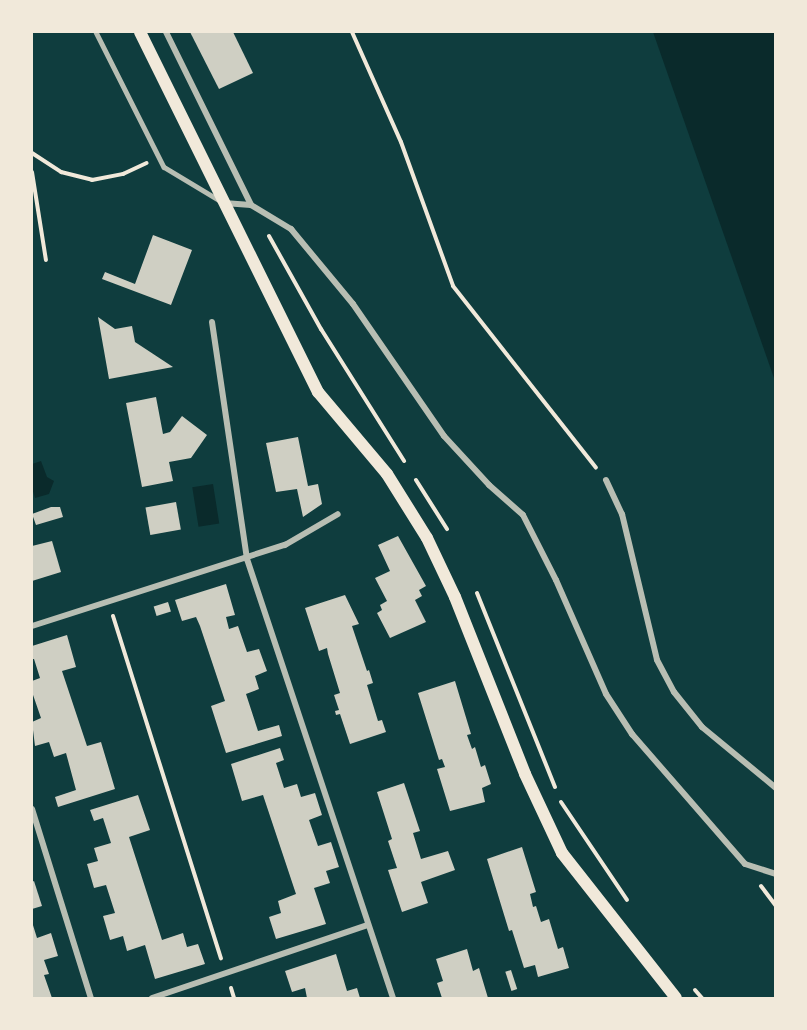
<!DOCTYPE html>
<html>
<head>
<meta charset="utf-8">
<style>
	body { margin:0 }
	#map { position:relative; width:807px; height:1030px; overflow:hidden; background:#0f3d3e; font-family:Georgia,serif }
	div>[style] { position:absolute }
	.water>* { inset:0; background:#0a2a2b; transform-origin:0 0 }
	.building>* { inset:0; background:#cfcfc3; transform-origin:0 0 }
	.path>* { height:4px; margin:-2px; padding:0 2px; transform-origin:2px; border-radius:2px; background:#f1e9da }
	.service>* { height:4.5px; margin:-2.25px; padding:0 2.25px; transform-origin:2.25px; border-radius:2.25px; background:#b8beb3 }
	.minor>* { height:6px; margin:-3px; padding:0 3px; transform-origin:3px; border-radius:3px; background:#b8beb3 }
	.secondary>* { height:12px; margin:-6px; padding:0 6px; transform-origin:6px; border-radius:6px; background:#f1e9da }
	span { translate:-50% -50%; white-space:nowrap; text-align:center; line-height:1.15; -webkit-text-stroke:6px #f1e9da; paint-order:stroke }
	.frame { position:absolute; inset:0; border:33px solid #f1e9da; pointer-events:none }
</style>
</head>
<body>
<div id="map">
	<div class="water">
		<div style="clip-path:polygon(653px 32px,775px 32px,775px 381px)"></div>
		<div style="clip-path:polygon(41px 461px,47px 477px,54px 481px,49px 494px,35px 498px,32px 488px,32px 464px)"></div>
		<div style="left:213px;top:484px;width:40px;height:21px;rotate:81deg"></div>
	</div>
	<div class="building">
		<div style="clip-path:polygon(190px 32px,233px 32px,253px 73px,219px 89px)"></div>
		<div style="clip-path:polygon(153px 235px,192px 250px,171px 305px,102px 279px,105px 272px,135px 284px)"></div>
		<div style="clip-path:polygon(98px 317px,115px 329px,132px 326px,135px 342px,173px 367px,109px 379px)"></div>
		<div style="clip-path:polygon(156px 397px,163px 434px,170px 432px,182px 416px,207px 435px,191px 458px,169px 462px,173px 481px,142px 487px,126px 403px)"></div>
		<div style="clip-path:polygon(298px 437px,308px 486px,318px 484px,322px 504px,303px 517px,297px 489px,276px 492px,266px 443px)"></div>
		<div style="left:176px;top:502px;width:28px;height:31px;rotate:80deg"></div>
		<div style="clip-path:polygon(51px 507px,60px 507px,63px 517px,36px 525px,32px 514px)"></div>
		<div style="clip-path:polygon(398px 536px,426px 586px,419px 590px,422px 596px,415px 600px,426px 622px,390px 638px,377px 613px,382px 610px,380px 605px,387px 601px,375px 578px,390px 571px,378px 545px)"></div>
		<div style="clip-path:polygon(52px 541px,61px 572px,32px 581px,32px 546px)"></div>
		<div style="clip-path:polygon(226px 584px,235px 615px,226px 617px,229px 629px,238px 626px,247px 652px,259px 649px,267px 671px,255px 676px,259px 689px,246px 694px,258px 731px,279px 725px,282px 736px,226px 753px,211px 706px,225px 701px,200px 626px,196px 617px,182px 621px,175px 600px)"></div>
		<div style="clip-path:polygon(345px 595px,359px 624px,352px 626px,367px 671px,369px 670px,373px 683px,367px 685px,378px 721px,382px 720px,386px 732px,350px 744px,340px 714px,336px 715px,335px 711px,339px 710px,334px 695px,340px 693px,328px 654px,327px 648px,319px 651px,305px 608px)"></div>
		<div style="left:168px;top:602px;width:10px;height:15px;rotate:73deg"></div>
		<div style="clip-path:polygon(67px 635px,76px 667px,62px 671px,87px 746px,101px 742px,115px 789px,58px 807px,55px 797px,76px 790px,66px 753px,54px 757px,49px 742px,35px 746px,32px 722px,41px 718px,32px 692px,32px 681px,40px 678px,34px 659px,32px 659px,32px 646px)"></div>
		<div style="clip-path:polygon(455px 681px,471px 734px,467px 735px,472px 749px,475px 747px,481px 767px,485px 765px,491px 784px,482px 788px,485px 802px,450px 811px,437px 769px,445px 767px,442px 759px,439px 760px,418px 693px)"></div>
		<div style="clip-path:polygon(280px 748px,284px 760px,276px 763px,284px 788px,297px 784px,301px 797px,315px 793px,322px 815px,309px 820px,318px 846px,331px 842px,339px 867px,326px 871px,330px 883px,314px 888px,326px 924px,276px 939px,269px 917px,281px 913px,278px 901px,296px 894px,263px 795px,242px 801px,231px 764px)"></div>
		<div style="clip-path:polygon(404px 783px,420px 831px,413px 833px,421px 859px,448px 851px,455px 870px,421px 882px,428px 903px,402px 912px,388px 870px,397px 868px,388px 841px,392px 839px,377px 792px)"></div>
		<div style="clip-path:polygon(138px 795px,150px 830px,129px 837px,162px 940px,183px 933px,187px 947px,198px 944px,205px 964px,155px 979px,145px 945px,127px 951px,123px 936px,110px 940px,103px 916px,115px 913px,106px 885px,94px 888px,87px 864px,98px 861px,94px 848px,111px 843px,103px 818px,94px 821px,90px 810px)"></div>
		<div style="clip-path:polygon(522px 847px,536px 892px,530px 894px,533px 907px,536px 906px,541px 922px,549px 919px,558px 949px,563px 947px,569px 968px,538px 977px,535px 965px,524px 968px,512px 930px,509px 931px,487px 859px)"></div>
		<div style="clip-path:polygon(34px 881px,42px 906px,32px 909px,32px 882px)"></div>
		<div style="clip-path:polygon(32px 922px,37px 938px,51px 933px,58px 956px,44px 960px,49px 974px,44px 975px,52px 998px,32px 998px)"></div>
		<div style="clip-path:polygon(467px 949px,473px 971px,479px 968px,488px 998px,442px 998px,437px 983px,443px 981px,436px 959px)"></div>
		<div style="clip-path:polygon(336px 954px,347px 991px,357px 988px,360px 998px,307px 998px,305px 988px,292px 992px,285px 971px)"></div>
		<div style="left:511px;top:970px;width:20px;height:6px;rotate:72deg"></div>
	</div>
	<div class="path">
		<div style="left:352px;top:32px;width:120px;rotate:66deg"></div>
		<div style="left:401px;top:142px;width:153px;rotate:70.1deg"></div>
		<div style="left:453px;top:286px;width:231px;rotate:51.8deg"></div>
		<div style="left:32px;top:153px;width:35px;rotate:33deg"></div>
		<div style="left:61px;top:172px;width:32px;rotate:14deg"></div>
		<div style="left:92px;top:180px;width:32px;rotate:-11deg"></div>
		<div style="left:123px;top:174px;width:26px;rotate:-25deg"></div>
		<div style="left:32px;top:172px;width:89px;rotate:81deg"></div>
		<div style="left:269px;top:236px;width:107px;rotate:60.8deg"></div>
		<div style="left:321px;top:329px;width:156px;rotate:57.8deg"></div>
		<div style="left:416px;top:480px;width:58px;rotate:57.7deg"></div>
		<div style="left:477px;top:593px;width:209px;rotate:68.1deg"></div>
		<div style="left:113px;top:616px;width:359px;rotate:72.5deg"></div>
		<div style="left:561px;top:802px;width:118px;rotate:56deg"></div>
		<div style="left:761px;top:886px;width:25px;rotate:53deg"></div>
		<div style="left:231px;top:988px;width:10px;rotate:73deg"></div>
		<div style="left:695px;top:990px;width:11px;rotate:49deg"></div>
	</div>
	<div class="service">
		<div style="left:96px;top:32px;width:151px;rotate:63.3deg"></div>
		<div style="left:164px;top:167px;width:64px;rotate:31deg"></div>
	</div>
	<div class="minor">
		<div style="left:166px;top:32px;width:193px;rotate:63.8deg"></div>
		<div style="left:224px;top:203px;width:27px;rotate:4deg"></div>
		<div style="left:251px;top:205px;width:47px;rotate:31deg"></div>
		<div style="left:291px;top:229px;width:97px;rotate:50.4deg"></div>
		<div style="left:353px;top:304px;width:160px;rotate:55.4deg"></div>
		<div style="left:444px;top:436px;width:67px;rotate:47.4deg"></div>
		<div style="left:489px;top:485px;width:45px;rotate:41.4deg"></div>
		<div style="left:523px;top:515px;width:73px;rotate:63.1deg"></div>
		<div style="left:556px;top:580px;width:124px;rotate:66.3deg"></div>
		<div style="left:606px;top:694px;width:48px;rotate:57deg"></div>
		<div style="left:632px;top:734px;width:172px;rotate:49deg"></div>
		<div style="left:745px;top:864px;width:33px;rotate:18deg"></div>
		<div style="left:212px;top:322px;width:240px;rotate:81.6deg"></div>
		<div style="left:247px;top:559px;width:463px;rotate:71.6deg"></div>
		<div style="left:606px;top:480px;width:38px;rotate:65deg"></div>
		<div style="left:622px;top:514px;width:150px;rotate:76.5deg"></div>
		<div style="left:657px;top:660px;width:36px;rotate:62deg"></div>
		<div style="left:674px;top:692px;width:45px;rotate:51.3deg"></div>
		<div style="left:702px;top:727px;width:96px;rotate:39.5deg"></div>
		<div style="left:32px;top:626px;width:266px;rotate:-17.8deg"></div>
		<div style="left:285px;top:545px;width:61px;rotate:-30.3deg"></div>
		<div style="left:32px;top:809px;width:198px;rotate:72.7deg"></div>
		<div style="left:152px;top:998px;width:228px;rotate:-18.7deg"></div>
	</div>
	<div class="secondary">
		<div style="left:140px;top:32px;width:402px;rotate:63.7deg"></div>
		<div style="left:318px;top:392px;width:107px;rotate:49.9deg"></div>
		<div style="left:387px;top:474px;width:75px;rotate:58deg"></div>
		<div style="left:427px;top:538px;width:65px;rotate:64.6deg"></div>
		<div style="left:455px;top:597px;width:190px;rotate:68.4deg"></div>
		<div style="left:525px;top:774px;width:87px;rotate:64.9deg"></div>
		<div style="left:562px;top:853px;width:184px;rotate:51.8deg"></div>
	</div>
	<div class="frame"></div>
</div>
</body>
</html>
